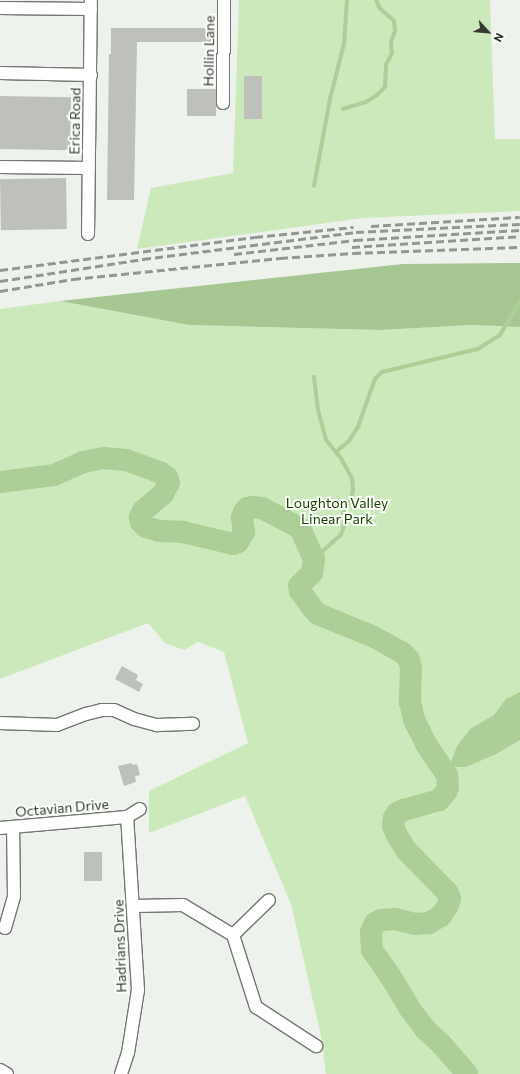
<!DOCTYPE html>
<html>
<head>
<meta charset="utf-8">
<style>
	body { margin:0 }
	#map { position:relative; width:520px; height:1074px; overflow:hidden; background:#eef2ec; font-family:Commissioner,sans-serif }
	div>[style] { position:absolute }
	.green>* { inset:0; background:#cce9bb }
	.forest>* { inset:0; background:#a6c791 }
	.water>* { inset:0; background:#acce97 }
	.stream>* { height:3.5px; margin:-1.75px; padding:0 1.75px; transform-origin:1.75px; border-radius:1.75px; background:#acce97 }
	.river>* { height:22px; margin:-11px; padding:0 11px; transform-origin:11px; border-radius:11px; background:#acce97 }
	.building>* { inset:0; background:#bdc0bb; transform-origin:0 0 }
	.roads { filter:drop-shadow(1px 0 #737772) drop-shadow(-1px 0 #737772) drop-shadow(0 1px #737772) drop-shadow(0 -1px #737772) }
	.minor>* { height:12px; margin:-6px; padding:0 6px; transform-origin:6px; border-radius:6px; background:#fff }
	.rail>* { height:3px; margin-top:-1.5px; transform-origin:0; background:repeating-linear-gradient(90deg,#939692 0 8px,transparent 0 12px) }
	span { translate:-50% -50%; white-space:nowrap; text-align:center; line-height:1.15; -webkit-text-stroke:4px #fbfff9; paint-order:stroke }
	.street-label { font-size:14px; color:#373836 }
	.park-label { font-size:14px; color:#1d3b00 }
	.north { position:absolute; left:468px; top:12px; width:40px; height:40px; -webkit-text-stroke:3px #fbfff9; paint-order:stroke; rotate:117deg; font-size:11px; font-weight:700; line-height:16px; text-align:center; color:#373836 }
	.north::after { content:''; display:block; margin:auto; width:14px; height:18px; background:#373836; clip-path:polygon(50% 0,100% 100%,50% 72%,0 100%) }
</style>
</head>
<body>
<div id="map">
	<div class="green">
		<div style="clip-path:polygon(239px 0,490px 0,495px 139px,520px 139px,520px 211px,363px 218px,137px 249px,151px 188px,233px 173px)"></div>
		<div style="clip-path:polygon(60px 301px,189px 325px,381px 330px,471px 325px,520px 327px,520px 1074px,326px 1074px,321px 1036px,291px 904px,245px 796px,149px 833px,149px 791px,248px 743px,224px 652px,198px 642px,184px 650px,165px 643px,148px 623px,0 679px,0 309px)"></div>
	</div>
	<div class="forest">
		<div style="clip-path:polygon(520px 263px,520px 327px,471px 325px,381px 330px,189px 325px,60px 301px,403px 264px)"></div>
	</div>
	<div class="water">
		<div style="clip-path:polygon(520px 692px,520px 740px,496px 754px,466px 767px,455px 767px,451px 763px,453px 757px,457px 746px,470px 729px,494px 715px,506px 699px)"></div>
	</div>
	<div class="stream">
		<div style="left:343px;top:109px;width:24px;rotate:-17deg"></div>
		<div style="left:366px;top:102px;width:13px;rotate:-32deg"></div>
		<div style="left:377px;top:95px;width:11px;rotate:-45deg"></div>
		<div style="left:385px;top:87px;width:22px;rotate:-87deg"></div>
		<div style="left:386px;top:65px;width:13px;rotate:-63deg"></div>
		<div style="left:392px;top:53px;width:10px;rotate:-96deg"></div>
		<div style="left:391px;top:43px;width:13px;rotate:-72deg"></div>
		<div style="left:395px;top:31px;width:10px;rotate:-96deg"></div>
		<div style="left:394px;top:21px;width:18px;rotate:-139deg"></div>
		<div style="left:380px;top:9px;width:10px;rotate:-114deg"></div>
		<div style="left:314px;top:186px;width:88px;rotate:-79.6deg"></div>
		<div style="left:330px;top:99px;width:57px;rotate:-75.7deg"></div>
		<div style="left:344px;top:44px;width:44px;rotate:-86.1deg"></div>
		<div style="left:336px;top:452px;width:17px;rotate:-40deg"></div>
		<div style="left:349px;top:441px;width:17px;rotate:-57deg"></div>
		<div style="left:358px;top:427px;width:51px;rotate:-70.5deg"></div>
		<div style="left:375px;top:379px;width:10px;rotate:-45deg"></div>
		<div style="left:382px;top:372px;width:99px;rotate:-13.5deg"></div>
		<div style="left:478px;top:349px;width:26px;rotate:-32deg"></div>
		<div style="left:500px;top:335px;width:39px;rotate:-59deg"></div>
		<div style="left:314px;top:559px;width:36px;rotate:-42deg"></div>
		<div style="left:341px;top:535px;width:13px;rotate:-72deg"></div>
		<div style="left:345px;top:523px;width:9px;rotate:-103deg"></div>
		<div style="left:343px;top:514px;width:17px;rotate:-62deg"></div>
		<div style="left:351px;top:499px;width:9px;rotate:-77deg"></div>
		<div style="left:353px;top:490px;width:11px;rotate:-95deg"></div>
		<div style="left:352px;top:479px;width:21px;rotate:-118deg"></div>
		<div style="left:342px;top:460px;width:26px;rotate:-129deg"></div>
		<div style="left:326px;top:440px;width:31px;rotate:-105deg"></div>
		<div style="left:318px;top:410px;width:33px;rotate:-97deg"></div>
	</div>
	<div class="river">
		<div style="left:0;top:482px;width:54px;rotate:-7.4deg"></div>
		<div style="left:54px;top:475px;width:32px;rotate:-24deg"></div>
		<div style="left:83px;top:462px;width:20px;rotate:-11deg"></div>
		<div style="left:103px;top:458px;width:23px;rotate:5deg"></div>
		<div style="left:126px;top:460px;width:37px;rotate:20deg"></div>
		<div style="left:161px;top:473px;width:7px;rotate:34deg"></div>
		<div style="left:167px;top:477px;width:6px;rotate:72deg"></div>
		<div style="left:169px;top:483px;width:13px;rotate:119deg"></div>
		<div style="left:163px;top:494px;width:26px;rotate:140deg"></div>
		<div style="left:143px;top:511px;width:7px;rotate:117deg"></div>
		<div style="left:140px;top:517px;width:5px;rotate:79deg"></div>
		<div style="left:141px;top:522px;width:7px;rotate:45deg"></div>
		<div style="left:146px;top:527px;width:14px;rotate:17deg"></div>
		<div style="left:159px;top:531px;width:24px;rotate:2deg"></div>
		<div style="left:183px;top:532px;width:51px;rotate:13.5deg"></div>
		<div style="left:233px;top:544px;width:5px;rotate:-22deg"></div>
		<div style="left:238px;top:542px;width:12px;rotate:-59deg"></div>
		<div style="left:244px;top:532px;width:15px;rotate:-98deg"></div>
		<div style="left:242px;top:517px;width:5px;rotate:-68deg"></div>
		<div style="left:244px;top:512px;width:5px;rotate:-53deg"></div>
		<div style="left:247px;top:508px;width:6px;rotate:-9deg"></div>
		<div style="left:253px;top:507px;width:9px;rotate:6deg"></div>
		<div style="left:262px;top:508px;width:43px;rotate:27.8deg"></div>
		<div style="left:300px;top:528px;width:34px;rotate:66deg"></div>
		<div style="left:314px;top:559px;width:14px;rotate:98deg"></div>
		<div style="left:312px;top:573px;width:18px;rotate:135deg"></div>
		<div style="left:299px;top:586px;width:5px;rotate:79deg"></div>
		<div style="left:300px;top:591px;width:22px;rotate:54deg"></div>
		<div style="left:313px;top:609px;width:7px;rotate:45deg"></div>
		<div style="left:318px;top:614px;width:61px;rotate:22.3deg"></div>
		<div style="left:374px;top:637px;width:33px;rotate:29deg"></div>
		<div style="left:403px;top:653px;width:9px;rotate:49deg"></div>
		<div style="left:409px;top:660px;width:8px;rotate:76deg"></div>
		<div style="left:411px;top:668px;width:34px;rotate:92deg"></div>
		<div style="left:410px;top:702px;width:18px;rotate:77deg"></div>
		<div style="left:414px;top:720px;width:27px;rotate:63deg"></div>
		<div style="left:426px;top:744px;width:37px;rotate:56deg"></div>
		<div style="left:447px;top:775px;width:12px;rotate:85deg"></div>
		<div style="left:448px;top:787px;width:5px;rotate:112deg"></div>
		<div style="left:446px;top:792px;width:11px;rotate:131deg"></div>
		<div style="left:439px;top:800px;width:37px;rotate:164deg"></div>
		<div style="left:403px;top:810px;width:7px;rotate:153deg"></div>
		<div style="left:397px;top:813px;width:6px;rotate:121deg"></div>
		<div style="left:394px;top:818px;width:8px;rotate:97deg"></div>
		<div style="left:393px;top:826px;width:12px;rotate:66deg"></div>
		<div style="left:398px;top:837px;width:15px;rotate:58deg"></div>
		<div style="left:406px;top:850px;width:59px;rotate:45.7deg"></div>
		<div style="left:447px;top:892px;width:7px;rotate:63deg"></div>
		<div style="left:450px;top:898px;width:7px;rotate:106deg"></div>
		<div style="left:448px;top:905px;width:13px;rotate:122deg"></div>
		<div style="left:441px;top:916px;width:14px;rotate:150deg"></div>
		<div style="left:429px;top:923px;width:14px;rotate:176deg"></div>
		<div style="left:415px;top:924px;width:21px;rotate:-166deg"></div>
		<div style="left:395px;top:919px;width:14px;rotate:176deg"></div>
		<div style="left:381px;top:920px;width:7px;rotate:153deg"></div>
		<div style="left:375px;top:923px;width:10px;rotate:114deg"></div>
		<div style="left:371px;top:932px;width:18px;rotate:87deg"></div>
		<div style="left:372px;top:950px;width:29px;rotate:55deg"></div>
		<div style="left:389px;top:974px;width:41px;rotate:59deg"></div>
		<div style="left:410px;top:1009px;width:25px;rotate:53deg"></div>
		<div style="left:425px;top:1029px;width:23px;rotate:43deg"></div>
		<div style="left:442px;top:1045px;width:38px;rotate:49deg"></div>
	</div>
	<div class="building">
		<div style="clip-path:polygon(111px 28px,212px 28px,212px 42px,137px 42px,134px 200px,107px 200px,109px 54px,111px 54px)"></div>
		<div style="left:244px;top:76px;width:18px;height:43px"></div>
		<div style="left:216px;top:89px;width:27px;height:29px;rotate:90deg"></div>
		<div style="left:0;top:96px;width:71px;height:53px;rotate:1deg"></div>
		<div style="left:66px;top:178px;width:51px;height:66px;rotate:89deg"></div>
		<div style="clip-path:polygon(122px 666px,138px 675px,136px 680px,143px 684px,139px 692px,115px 679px)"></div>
		<div style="clip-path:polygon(132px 763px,132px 765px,137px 764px,140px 775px,135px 776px,136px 782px,124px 786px,118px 766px)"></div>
		<div style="left:84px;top:852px;width:18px;height:29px"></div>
	</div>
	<div class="roads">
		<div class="minor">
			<div style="left:0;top:8px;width:91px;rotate:0.6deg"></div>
			<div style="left:0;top:73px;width:91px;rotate:1.3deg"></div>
			<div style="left:223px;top:103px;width:103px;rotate:-89.4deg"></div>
			<div style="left:0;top:167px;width:89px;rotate:0.6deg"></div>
			<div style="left:88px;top:234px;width:234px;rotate:-89.3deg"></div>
			<div style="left:0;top:723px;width:57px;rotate:2deg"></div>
			<div style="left:57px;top:725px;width:31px;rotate:-21deg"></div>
			<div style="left:86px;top:714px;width:16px;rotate:-14deg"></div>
			<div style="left:102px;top:710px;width:12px"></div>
			<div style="left:114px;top:710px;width:22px;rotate:24deg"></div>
			<div style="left:134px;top:719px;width:24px;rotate:15deg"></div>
			<div style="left:157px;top:725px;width:36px;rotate:-2deg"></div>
			<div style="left:0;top:828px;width:127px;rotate:-5deg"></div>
			<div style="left:127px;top:817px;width:15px;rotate:-32deg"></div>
			<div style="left:134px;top:906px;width:49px;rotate:-1.2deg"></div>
			<div style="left:183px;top:905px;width:58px;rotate:31deg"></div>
			<div style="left:233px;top:935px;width:76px;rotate:72.3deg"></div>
			<div style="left:256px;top:1007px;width:72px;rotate:33deg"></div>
			<div style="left:5px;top:928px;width:33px;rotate:-74deg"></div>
			<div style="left:14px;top:896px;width:68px;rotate:-90.8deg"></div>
			<div style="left:233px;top:935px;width:50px;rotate:-44.2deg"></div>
			<div style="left:0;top:1070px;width:8px;rotate:30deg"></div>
			<div style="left:121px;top:1074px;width:22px;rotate:-72deg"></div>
			<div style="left:128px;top:1053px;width:64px;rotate:-81deg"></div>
			<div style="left:138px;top:990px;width:173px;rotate:-93.6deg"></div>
		</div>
	</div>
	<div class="rail">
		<div style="left:371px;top:226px;width:149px;rotate:-3.5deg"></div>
		<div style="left:352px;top:247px;width:168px;rotate:-3.7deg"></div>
		<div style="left:234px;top:254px;width:122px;rotate:-6.6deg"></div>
		<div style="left:355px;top:240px;width:165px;rotate:-3.5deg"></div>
		<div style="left:0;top:270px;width:257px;rotate:-7.4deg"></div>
		<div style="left:255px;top:237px;width:99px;rotate:-5.8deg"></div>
		<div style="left:0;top:281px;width:145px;rotate:-8.7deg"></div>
		<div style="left:143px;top:259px;width:215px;rotate:-7.2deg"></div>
		<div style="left:356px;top:232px;width:164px;rotate:-2.8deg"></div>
		<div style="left:0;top:291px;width:74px;rotate:-9.3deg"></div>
		<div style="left:73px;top:279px;width:208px;rotate:-5.8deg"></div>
		<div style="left:280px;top:258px;width:73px;rotate:-3.9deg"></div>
		<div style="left:353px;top:253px;width:167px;rotate:-2.1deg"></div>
	</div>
	<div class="street-label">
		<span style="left:209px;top:51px;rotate:-89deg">Hollin Lane</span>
		<span style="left:75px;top:121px;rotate:-89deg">Erica Road</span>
		<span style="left:62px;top:808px;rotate:-5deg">Octavian Drive</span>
		<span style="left:120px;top:946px;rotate:-92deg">Hadrians Drive</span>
	</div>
	<div class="park-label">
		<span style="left:337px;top:511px">Loughton Valley<br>Linear Park</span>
	</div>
	<div class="north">N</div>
</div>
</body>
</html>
